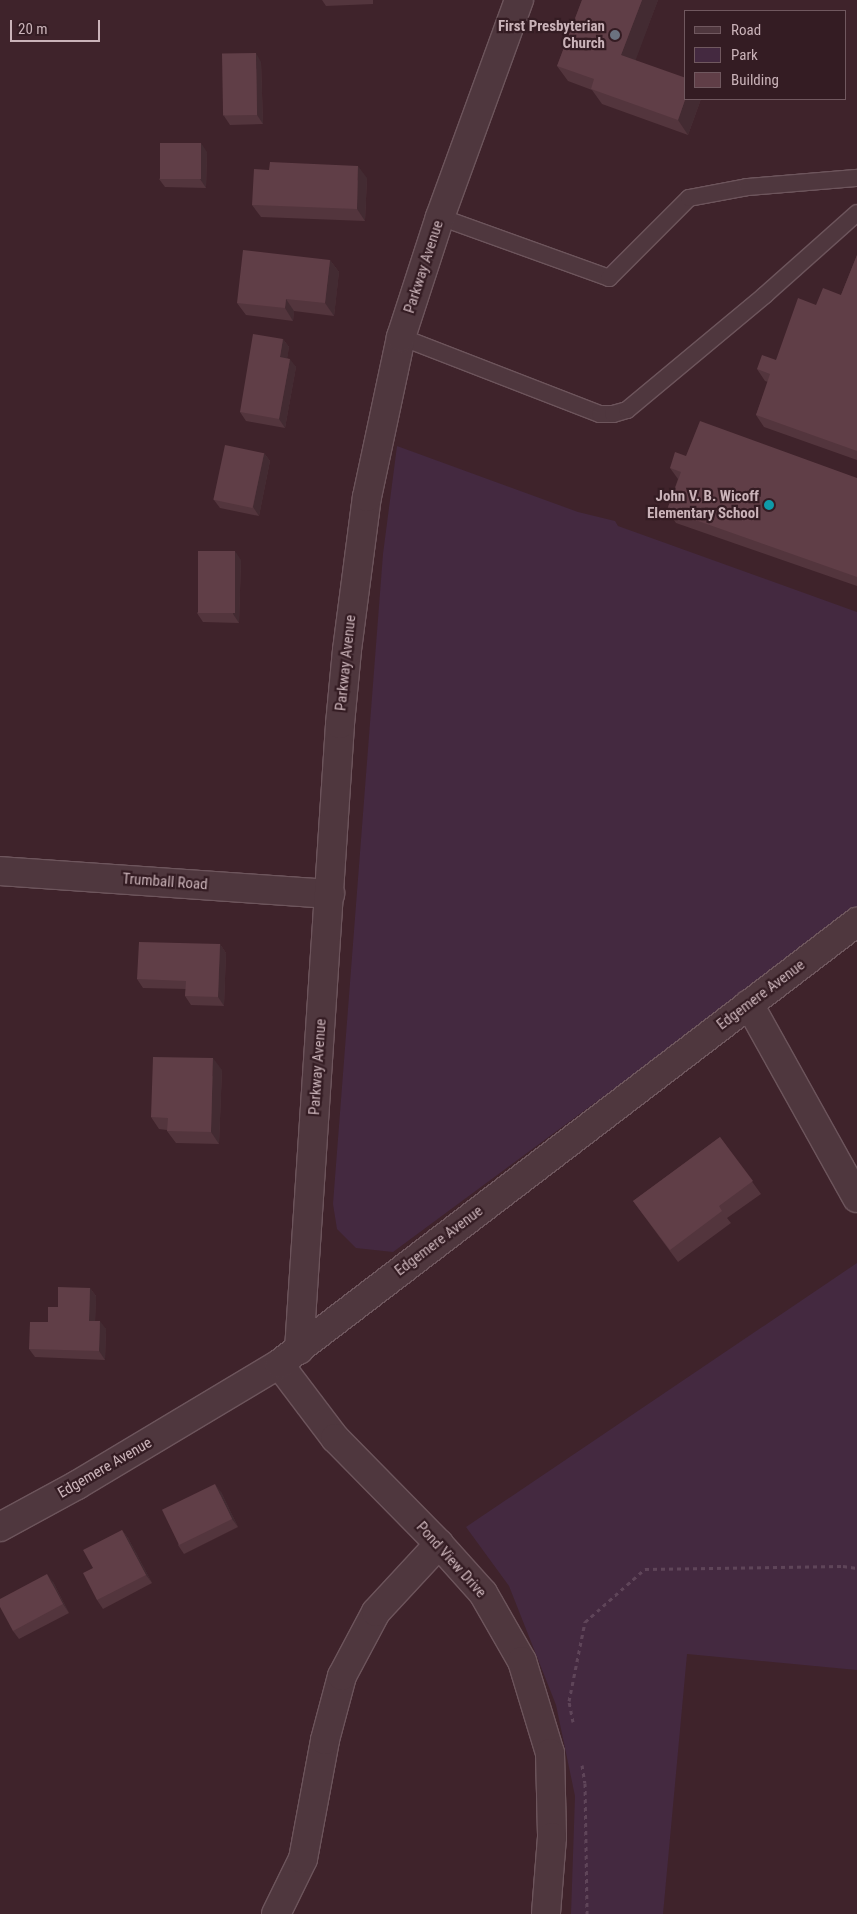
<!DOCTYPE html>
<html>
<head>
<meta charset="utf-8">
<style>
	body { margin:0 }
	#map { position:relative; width:857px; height:1914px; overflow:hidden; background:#3f232b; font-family:"Roboto Condensed",sans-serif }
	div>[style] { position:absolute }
	.green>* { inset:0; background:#442940 }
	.path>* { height:3px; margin-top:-1.5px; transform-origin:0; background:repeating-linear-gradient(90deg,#5f4559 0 4px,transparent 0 8px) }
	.roads { filter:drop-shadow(1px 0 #6d555c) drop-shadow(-1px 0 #6d555c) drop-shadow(0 1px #6d555c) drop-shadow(0 -1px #6d555c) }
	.service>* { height:16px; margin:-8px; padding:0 8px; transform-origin:8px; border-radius:8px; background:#4f373e }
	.minor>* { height:28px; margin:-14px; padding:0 14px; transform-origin:14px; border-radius:14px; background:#4f373e }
	.wall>* { inset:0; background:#53353d }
	.shaded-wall>* { inset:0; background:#432b32 }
	.building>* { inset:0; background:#603e47; transform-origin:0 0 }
	.dots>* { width:14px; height:14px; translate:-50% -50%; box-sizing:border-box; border:2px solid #341c23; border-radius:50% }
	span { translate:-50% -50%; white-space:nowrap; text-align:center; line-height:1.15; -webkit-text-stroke:4.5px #341c23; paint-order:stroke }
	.poi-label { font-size:15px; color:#cab3b9; font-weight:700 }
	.right { translate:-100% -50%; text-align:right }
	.street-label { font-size:15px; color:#cab3b9 }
	.legend { position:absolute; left:684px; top:10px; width:162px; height:90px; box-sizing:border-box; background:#341c23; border:1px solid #70585f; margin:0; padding:6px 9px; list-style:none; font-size:15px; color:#cab3b9 }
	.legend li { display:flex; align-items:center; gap:10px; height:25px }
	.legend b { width:25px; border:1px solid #70585f }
	.scale { position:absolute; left:10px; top:20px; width:90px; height:22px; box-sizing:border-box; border:2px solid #cab3b9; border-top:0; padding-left:6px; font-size:15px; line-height:18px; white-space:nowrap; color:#cab3b9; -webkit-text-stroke:4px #341c23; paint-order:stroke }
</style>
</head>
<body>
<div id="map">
	<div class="green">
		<div style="clip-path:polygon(397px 446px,578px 512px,615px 521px,618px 526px,857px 612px,857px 909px,393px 1252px,356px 1248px,337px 1229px,333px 1204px,383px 554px)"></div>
		<div style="clip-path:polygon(857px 1263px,857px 1670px,687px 1654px,663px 1914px,571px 1914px,575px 1796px,556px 1705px,509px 1586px,466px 1527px)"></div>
	</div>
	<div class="path">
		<div style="left:573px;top:1722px;width:21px;rotate:-101deg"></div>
		<div style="left:569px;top:1701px;width:81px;rotate:-78.6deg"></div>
		<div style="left:585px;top:1622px;width:80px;rotate:-41.5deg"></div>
		<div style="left:645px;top:1569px;width:198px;rotate:-0.9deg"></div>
		<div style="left:843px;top:1566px;width:14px;rotate:8deg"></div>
		<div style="left:582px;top:1765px;width:18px;rotate:81deg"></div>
		<div style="left:585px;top:1783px;width:131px;rotate:89.1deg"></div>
	</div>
	<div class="roads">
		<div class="service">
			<div style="left:440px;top:217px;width:180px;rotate:19.8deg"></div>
			<div style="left:609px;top:278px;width:113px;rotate:-45deg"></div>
			<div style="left:689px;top:198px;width:59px;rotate:-10.7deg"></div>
			<div style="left:747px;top:187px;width:110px;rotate:-4.7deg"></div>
			<div style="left:401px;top:337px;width:213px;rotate:21.2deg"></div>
			<div style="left:600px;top:414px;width:13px"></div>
			<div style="left:613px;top:414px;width:15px;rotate:-16deg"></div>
			<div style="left:627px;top:410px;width:180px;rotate:-39.8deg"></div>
			<div style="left:765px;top:295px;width:123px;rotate:-41.7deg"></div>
		</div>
		<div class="minor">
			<div style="left:0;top:871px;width:331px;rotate:4deg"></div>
			<div style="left:749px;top:1004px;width:222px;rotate:60.9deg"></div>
			<div style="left:299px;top:1350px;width:627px;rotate:-86.25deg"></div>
			<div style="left:340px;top:724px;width:74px;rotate:-84.6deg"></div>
			<div style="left:347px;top:650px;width:154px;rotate:-82.6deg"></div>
			<div style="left:367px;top:497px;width:164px;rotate:-78deg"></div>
			<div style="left:401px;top:337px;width:126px;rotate:-72deg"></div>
			<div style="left:440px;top:217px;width:231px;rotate:-70deg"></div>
			<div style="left:279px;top:1364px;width:93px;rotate:52.9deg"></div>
			<div style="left:335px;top:1438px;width:148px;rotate:45.5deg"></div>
			<div style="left:439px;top:1544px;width:66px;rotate:48.1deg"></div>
			<div style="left:483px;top:1593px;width:78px;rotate:60.2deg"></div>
			<div style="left:522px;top:1661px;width:96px;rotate:73.1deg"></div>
			<div style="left:550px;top:1753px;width:84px;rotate:88.6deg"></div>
			<div style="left:552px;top:1837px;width:77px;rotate:94.5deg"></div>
			<div style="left:0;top:1527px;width:88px;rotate:-28.6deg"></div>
			<div style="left:77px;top:1485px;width:235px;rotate:-30.9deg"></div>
			<div style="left:279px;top:1364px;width:728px;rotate:-37.41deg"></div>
			<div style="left:276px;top:1914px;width:61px;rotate:-63.9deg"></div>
			<div style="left:303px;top:1859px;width:121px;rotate:-79.5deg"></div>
			<div style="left:325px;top:1740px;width:66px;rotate:-75.1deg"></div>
			<div style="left:342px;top:1676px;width:72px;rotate:-62deg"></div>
			<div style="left:376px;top:1612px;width:93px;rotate:-47.2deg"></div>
		</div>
	</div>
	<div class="wall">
		<div style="clip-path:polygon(322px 0,373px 0,373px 4px,326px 6px)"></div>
		<div style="clip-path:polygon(582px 0,658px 0,635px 60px,686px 99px,701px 99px,688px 135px,602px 104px,592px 90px,568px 81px,557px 66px)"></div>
		<div style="clip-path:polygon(261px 62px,263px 124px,230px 125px,224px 116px)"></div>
		<div style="clip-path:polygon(207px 152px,206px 188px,165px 187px,159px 179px)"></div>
		<div style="clip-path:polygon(367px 178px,365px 221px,261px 217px,252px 205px)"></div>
		<div style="clip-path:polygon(857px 255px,857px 460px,764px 427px,756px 415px,768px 382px,765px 381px,757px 369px,776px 360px,816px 305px,841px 295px)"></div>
		<div style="clip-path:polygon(330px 260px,339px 272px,334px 316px,294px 311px,293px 321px,246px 315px,237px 303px)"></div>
		<div style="clip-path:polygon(283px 339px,289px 347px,287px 358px,296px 367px,285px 428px,246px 421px,240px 412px)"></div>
		<div style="clip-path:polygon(264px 453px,270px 461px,259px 516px,220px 508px,214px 500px)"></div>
		<div style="clip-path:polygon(686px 456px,857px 478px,857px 586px,676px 523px,667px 510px,678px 479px,670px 468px)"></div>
		<div style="clip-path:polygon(241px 560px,239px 623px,203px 622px,197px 613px)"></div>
		<div style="clip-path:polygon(220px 944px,226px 953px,224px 1006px,191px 1005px,185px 996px,186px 989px,143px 988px,137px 979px)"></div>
		<div style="clip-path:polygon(222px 1070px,219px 1144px,176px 1143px,167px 1131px,167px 1130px,159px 1129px,151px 1117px)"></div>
		<div style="clip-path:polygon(720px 1137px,761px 1194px,727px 1218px,731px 1223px,678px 1262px,633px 1201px)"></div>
		<div style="clip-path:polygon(90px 1288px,96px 1296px,95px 1321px,106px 1329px,105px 1360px,35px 1357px,29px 1349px,58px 1307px)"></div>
		<div style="clip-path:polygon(221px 1492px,238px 1527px,184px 1554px,178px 1545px)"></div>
		<div style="clip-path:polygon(122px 1530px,128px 1538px,152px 1583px,103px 1609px,97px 1600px,93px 1568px)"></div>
		<div style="clip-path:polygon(53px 1582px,69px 1613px,19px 1639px,13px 1631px)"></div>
	</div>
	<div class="shaded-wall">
		<div style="clip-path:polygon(642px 0,658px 0,632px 70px,621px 55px)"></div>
		<div style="clip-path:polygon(256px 53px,261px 62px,263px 124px,257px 115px)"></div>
		<div style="clip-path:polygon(686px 97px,686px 99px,701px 99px,688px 135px,678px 120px)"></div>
		<div style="clip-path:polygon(201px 143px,207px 152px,206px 188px,200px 179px)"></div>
		<div style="clip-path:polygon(358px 166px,367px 178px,365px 221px,357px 209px)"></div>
		<div style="clip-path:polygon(330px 260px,339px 272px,334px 316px,325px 303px)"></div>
		<div style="clip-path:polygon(286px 299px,294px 311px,293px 321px,285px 308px)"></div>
		<div style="clip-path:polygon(283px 339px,289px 347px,286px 366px,280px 357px)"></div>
		<div style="clip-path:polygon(290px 359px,296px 367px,285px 428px,279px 419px)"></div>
		<div style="clip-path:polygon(264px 453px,270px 461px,259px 516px,253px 507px)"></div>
		<div style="clip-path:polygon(235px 551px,241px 560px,239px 623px,233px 614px)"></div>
		<div style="clip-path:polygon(220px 944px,226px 953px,224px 1006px,218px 997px)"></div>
		<div style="clip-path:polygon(213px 1058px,222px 1070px,219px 1144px,211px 1132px)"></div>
		<div style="clip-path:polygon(90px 1288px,96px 1296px,95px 1329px,89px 1321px)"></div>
		<div style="clip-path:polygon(100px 1321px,106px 1329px,105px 1360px,99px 1351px)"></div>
		<div style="clip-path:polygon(215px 1484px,221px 1492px,238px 1527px,232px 1519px)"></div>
		<div style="clip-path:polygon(122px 1530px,128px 1538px,152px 1583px,146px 1575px)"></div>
		<div style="clip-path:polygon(47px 1574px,53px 1582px,69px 1613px,63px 1604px)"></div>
	</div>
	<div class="building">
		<div style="clip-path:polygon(582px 0,642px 0,621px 55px,686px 78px,686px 97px,678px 120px,591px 89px,594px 79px,557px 66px)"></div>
		<div style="left:256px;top:53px;width:62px;height:34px;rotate:89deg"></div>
		<div style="left:160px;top:143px;width:41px;height:36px"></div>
		<div style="clip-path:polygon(270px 162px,358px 166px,357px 209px,252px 205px,254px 169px,269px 170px)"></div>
		<div style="clip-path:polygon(243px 250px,330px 260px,325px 303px,286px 299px,285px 308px,237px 303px)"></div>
		<div style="clip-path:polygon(857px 255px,857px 451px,756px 415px,770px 374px,757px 369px,762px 355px,776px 360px,798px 298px,816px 305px,823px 288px,841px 295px)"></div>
		<div style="clip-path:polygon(253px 334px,283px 339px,280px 357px,290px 359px,279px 419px,240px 412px)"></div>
		<div style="clip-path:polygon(700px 421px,857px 478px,857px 577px,667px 510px,681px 472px,670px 468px,675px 452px,686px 456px)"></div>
		<div style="left:225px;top:445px;width:40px;height:56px;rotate:12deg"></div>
		<div style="left:198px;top:551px;width:37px;height:62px"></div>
		<div style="clip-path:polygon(139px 942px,220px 944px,218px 997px,185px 996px,186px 981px,137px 979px)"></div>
		<div style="clip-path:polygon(153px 1057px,213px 1058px,211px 1132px,167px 1131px,168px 1118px,151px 1117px)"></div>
		<div style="clip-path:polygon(720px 1137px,753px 1181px,719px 1206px,722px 1211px,670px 1250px,633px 1201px)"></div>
		<div style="clip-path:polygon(58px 1287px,90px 1288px,89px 1321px,100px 1321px,99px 1351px,29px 1349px,30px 1322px,48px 1322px,48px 1307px,58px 1307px)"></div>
		<div style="left:215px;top:1484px;width:39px;height:59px;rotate:64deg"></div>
		<div style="clip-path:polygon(122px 1530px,146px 1575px,97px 1600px,83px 1573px,93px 1568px,83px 1550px)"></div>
		<div style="clip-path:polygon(47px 1574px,63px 1604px,13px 1631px,0 1607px,0 1599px)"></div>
	</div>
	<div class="dots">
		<div style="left:615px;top:35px;background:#6b7280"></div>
		<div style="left:769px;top:505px;background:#0f9aa8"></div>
	</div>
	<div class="poi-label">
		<span class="right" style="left:605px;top:35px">First Presbyterian<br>Church</span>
		<span class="right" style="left:759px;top:505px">John V. B. Wicoff<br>Elementary School</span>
	</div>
	<div class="street-label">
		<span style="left:424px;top:267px;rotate:-72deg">Parkway Avenue</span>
		<span style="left:346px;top:663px;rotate:-84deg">Parkway Avenue</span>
		<span style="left:165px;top:882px;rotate:4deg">Trumball Road</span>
		<span style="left:761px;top:995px;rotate:-37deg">Edgemere Avenue</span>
		<span style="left:318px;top:1067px;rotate:-86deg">Parkway Avenue</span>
		<span style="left:439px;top:1241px;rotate:-37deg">Edgemere Avenue</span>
		<span style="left:105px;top:1468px;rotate:-30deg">Edgemere Avenue</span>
		<span style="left:451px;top:1560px;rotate:48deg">Pond View Drive</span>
	</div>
	<ul class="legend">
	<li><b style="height:6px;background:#4f373e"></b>Road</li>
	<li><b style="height:14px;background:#442940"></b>Park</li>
	<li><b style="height:14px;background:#603e47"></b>Building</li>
	</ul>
	<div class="scale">20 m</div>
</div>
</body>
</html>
